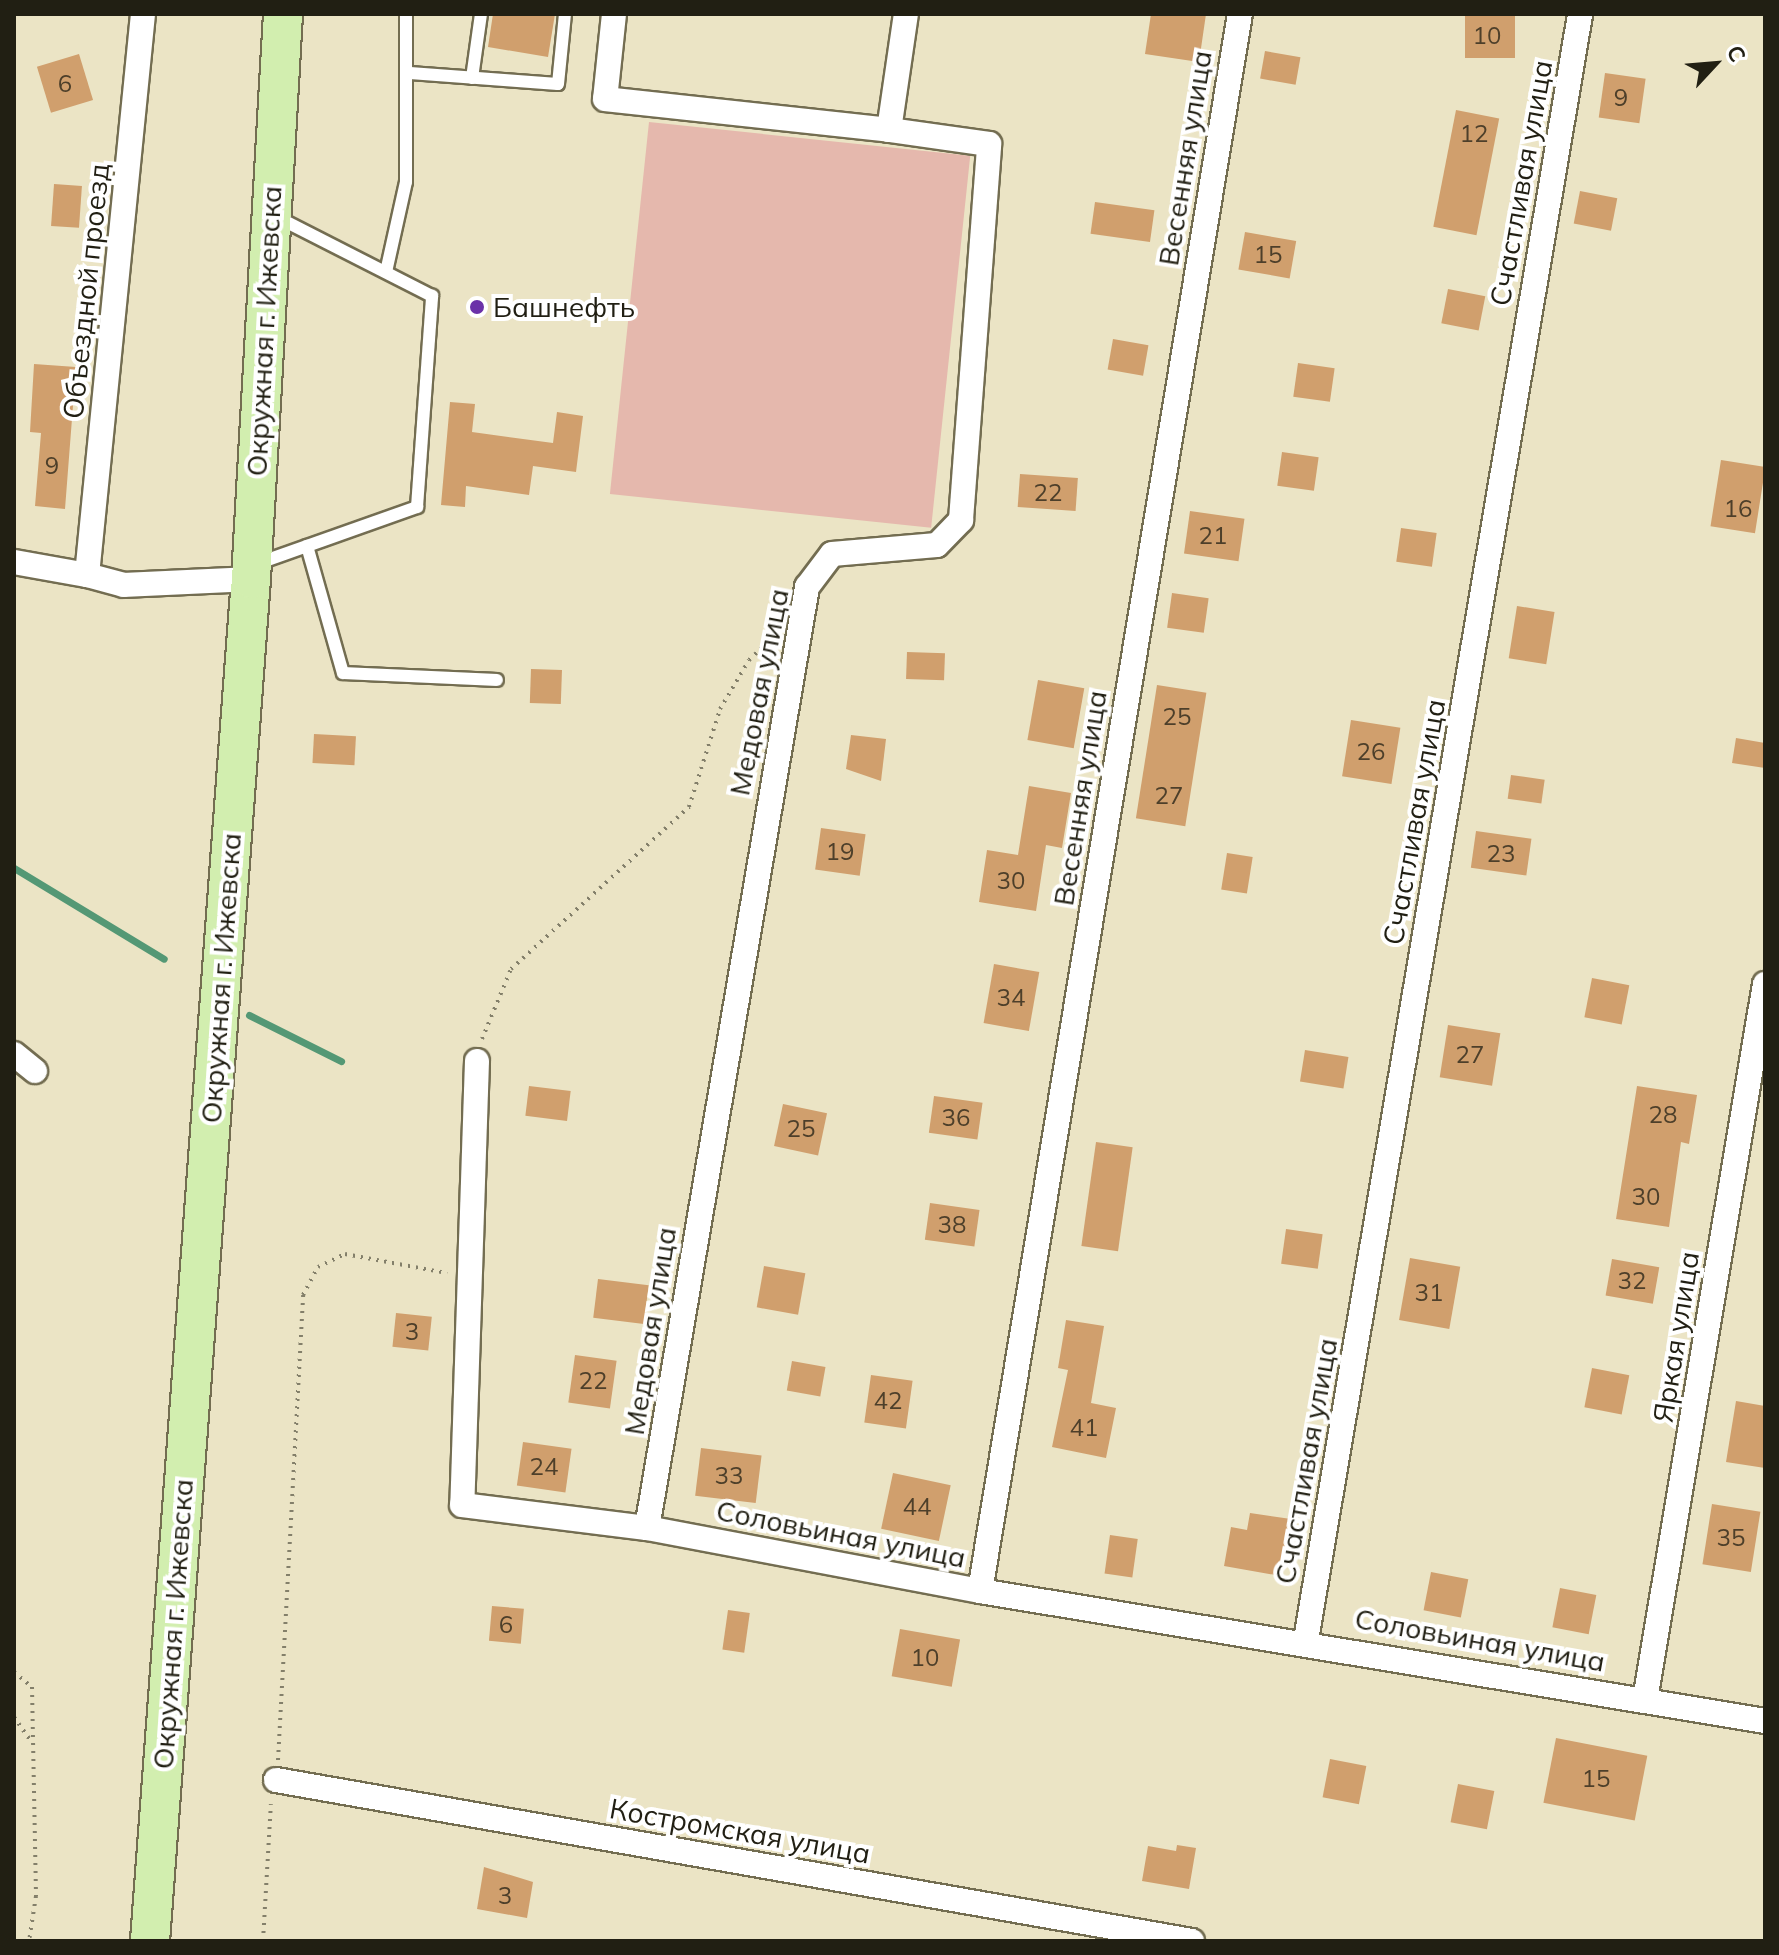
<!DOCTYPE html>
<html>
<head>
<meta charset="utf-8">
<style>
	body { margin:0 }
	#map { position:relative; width:1779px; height:1955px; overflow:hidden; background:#ebe4c5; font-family:Mulish,sans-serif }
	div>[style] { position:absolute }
	.green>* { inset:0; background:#e5b8ad; transform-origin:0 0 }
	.stream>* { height:7px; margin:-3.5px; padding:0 3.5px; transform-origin:3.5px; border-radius:3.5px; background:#549875 }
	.building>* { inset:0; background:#d09f6d; transform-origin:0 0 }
	.path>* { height:4px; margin-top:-2px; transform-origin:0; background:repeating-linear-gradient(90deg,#837f6a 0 2px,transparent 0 8px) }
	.roads { filter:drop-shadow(2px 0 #736d51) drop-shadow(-2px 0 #736d51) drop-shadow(0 2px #736d51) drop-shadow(0 -2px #736d51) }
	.service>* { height:12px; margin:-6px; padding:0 6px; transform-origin:6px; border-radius:6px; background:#fff }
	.minor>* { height:24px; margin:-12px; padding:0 12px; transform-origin:12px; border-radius:12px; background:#fff }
	.primary>* { height:38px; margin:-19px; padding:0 19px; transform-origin:19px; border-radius:19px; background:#d2eeaf }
	.dots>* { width:22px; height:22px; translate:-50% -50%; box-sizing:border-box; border:4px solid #fff; border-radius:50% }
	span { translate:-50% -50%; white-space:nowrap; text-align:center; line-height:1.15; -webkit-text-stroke:8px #fff; paint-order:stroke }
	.number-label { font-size:24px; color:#4d3f2a }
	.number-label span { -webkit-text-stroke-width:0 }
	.street-label { font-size:28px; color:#211f13 }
	.poi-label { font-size:28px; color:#211f13 }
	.left { translate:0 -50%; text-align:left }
	.frame { position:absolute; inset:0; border:16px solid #211f13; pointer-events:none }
	.north { position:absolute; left:1675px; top:24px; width:80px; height:80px; -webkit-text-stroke:6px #fff; paint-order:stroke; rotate:64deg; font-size:22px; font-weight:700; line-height:32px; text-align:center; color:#211f13 }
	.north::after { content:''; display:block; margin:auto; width:28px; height:36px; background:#211f13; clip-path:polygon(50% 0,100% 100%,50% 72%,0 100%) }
</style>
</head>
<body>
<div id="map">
	<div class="green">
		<div style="left:649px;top:122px;width:323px;height:374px;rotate:6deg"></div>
	</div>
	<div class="stream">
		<div style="left:14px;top:868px;width:175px;rotate:31.2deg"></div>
		<div style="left:249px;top:1015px;width:103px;rotate:26.6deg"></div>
	</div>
	<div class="building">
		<div style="clip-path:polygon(493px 14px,555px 14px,548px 57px,488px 47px)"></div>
		<div style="clip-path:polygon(1151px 14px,1206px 14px,1199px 62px,1145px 54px)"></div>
		<div style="left:1465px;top:14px;width:50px;height:44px"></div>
		<div style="left:1265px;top:51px;width:36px;height:28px;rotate:10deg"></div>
		<div style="left:79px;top:54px;width:48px;height:44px;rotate:73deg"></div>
		<div style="left:1605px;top:73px;width:41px;height:45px;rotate:8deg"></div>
		<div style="left:1456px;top:110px;width:44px;height:119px;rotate:11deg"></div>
		<div style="left:54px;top:184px;width:28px;height:42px;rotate:4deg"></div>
		<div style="left:1580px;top:191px;width:38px;height:33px;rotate:11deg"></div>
		<div style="left:1095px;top:202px;width:60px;height:32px;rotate:8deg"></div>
		<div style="left:1245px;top:232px;width:52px;height:38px;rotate:10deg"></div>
		<div style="left:1448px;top:289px;width:38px;height:35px;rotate:11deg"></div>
		<div style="left:1113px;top:339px;width:36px;height:31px;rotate:10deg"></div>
		<div style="left:1298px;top:363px;width:37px;height:34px;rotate:8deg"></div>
		<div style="clip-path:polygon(34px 364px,76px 367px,65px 509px,35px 506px,41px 433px,30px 432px)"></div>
		<div style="clip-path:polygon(450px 402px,475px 404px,472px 432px,553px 443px,557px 412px,583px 416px,576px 472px,533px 466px,529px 495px,466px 486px,465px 507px,441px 505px)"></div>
		<div style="left:1282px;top:452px;width:37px;height:34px;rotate:8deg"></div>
		<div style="left:1721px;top:460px;width:45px;height:67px;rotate:9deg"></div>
		<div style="left:1020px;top:474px;width:58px;height:33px;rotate:4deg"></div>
		<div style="left:1190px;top:511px;width:55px;height:43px;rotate:8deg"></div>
		<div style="left:1401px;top:528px;width:36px;height:34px;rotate:8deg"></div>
		<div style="left:1172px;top:593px;width:37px;height:35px;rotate:8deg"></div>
		<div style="left:1517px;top:606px;width:38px;height:53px;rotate:9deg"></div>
		<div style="left:907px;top:652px;width:38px;height:27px;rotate:2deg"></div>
		<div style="left:531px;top:669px;width:31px;height:34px;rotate:2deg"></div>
		<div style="left:1038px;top:680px;width:47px;height:61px;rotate:10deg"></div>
		<div style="left:1157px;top:685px;width:50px;height:135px;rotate:9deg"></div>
		<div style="left:1351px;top:720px;width:50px;height:57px;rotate:9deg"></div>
		<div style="left:314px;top:734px;width:42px;height:29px;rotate:3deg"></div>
		<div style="clip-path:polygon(851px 735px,886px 739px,881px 781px,846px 769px)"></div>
		<div style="clip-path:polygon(1736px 738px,1765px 743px,1765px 768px,1732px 763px)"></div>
		<div style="left:1511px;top:775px;width:34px;height:24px;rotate:8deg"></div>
		<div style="clip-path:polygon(1029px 786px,1071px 793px,1062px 848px,1046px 845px,1036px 911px,979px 902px,987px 850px,1018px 855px)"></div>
		<div style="left:821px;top:828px;width:45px;height:42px;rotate:8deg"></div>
		<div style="left:1476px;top:831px;width:56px;height:37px;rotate:8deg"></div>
		<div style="left:1227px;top:853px;width:26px;height:37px;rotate:9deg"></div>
		<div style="left:994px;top:964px;width:46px;height:60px;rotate:10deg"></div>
		<div style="left:1592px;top:978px;width:38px;height:40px;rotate:11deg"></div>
		<div style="left:1448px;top:1025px;width:53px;height:53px;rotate:9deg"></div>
		<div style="left:1305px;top:1050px;width:44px;height:32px;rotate:9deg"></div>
		<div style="left:529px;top:1086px;width:42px;height:30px;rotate:7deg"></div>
		<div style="clip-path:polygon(1637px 1086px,1697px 1095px,1689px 1144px,1681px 1142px,1669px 1227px,1616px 1219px)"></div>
		<div style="left:934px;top:1096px;width:49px;height:37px;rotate:8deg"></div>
		<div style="left:783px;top:1104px;width:45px;height:43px;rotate:12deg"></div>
		<div style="left:1096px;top:1142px;width:37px;height:105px;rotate:8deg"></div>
		<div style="left:930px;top:1203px;width:50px;height:37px;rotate:8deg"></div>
		<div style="left:1286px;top:1229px;width:37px;height:35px;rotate:8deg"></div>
		<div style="left:1410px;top:1258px;width:51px;height:63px;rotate:10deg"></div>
		<div style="left:1612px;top:1259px;width:48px;height:37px;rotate:10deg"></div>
		<div style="left:764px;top:1266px;width:42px;height:42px;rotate:10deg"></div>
		<div style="left:598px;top:1279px;width:51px;height:39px;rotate:7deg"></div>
		<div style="left:396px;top:1313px;width:36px;height:34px;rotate:6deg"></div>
		<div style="clip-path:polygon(1066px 1320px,1104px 1326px,1091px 1403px,1116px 1408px,1106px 1458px,1052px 1447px,1068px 1370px,1058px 1368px)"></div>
		<div style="left:575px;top:1355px;width:42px;height:48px;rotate:8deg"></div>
		<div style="left:792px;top:1361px;width:34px;height:30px;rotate:10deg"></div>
		<div style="left:1592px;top:1368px;width:38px;height:40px;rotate:11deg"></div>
		<div style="left:871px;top:1375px;width:42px;height:48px;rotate:8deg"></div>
		<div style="clip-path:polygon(1736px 1401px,1765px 1406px,1765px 1468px,1726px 1462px)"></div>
		<div style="left:523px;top:1442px;width:49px;height:44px;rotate:8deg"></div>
		<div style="left:701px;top:1448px;width:61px;height:48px;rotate:7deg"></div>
		<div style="left:893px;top:1473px;width:59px;height:57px;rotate:12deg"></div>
		<div style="left:1712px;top:1504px;width:49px;height:61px;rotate:9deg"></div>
		<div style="clip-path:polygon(1250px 1513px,1291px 1519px,1281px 1576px,1224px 1566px,1231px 1527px,1247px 1530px)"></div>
		<div style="left:1110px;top:1535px;width:28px;height:39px;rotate:8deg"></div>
		<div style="left:1431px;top:1572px;width:38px;height:39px;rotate:11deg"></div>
		<div style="left:1560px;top:1588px;width:37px;height:40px;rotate:11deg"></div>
		<div style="left:492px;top:1606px;width:32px;height:35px;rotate:5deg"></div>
		<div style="left:728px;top:1610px;width:22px;height:40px;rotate:8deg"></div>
		<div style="left:900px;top:1629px;width:61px;height:48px;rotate:10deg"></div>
		<div style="left:1556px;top:1738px;width:93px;height:66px;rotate:11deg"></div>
		<div style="left:1330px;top:1759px;width:37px;height:39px;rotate:11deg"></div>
		<div style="left:1458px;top:1784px;width:37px;height:39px;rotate:11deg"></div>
		<div style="clip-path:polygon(1177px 1845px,1196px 1848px,1189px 1889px,1142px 1881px,1148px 1846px,1176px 1851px)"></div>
		<div style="clip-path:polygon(484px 1867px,533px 1882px,527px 1918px,477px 1909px)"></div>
	</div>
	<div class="path">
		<div style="left:482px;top:1039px;width:76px;rotate:-67.5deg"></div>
		<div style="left:511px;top:969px;width:241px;rotate:-42.3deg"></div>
		<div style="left:689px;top:807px;width:103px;rotate:-72.4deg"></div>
		<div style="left:720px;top:709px;width:57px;rotate:-59.4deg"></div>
		<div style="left:749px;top:660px;width:35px;rotate:-44deg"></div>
		<div style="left:14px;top:1672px;width:23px;rotate:40deg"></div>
		<div style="left:32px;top:1687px;width:209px;rotate:88.9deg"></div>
		<div style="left:36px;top:1896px;width:46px;rotate:98.8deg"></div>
		<div style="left:14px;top:1717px;width:29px;rotate:55deg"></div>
		<div style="left:278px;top:1760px;width:466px;rotate:-86.9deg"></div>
		<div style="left:303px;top:1295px;width:32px;rotate:-62deg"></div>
		<div style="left:318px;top:1267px;width:30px;rotate:-26deg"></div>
		<div style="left:345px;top:1254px;width:104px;rotate:10.6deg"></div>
		<div style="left:263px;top:1941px;width:137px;rotate:-86.7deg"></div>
	</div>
	<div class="roads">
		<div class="service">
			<div style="left:410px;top:73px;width:148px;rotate:4.3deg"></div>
			<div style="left:558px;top:84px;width:70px;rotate:-84.3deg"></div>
			<div style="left:472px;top:78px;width:65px;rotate:-82deg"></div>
			<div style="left:386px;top:272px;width:92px;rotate:-77.5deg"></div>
			<div style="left:406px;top:182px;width:168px;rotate:-90deg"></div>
			<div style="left:307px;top:546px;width:132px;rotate:74.2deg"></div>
			<div style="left:343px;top:673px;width:154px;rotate:2.6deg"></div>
			<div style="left:259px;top:563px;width:168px;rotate:-19.5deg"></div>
			<div style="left:417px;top:507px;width:212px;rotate:-85.9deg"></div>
			<div style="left:432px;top:296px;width:174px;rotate:-153deg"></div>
		</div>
		<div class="minor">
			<div style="left:614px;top:14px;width:85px;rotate:96deg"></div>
			<div style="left:605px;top:99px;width:286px;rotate:6.2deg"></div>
			<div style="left:14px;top:562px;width:74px;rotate:10.1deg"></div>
			<div style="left:87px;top:575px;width:564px;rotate:-84.3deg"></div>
			<div style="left:87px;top:575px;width:38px;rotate:15deg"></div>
			<div style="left:124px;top:585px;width:127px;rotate:-2.7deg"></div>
			<div style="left:14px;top:1054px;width:27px;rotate:39deg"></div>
			<div style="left:477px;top:1061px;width:444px;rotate:91.9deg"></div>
			<div style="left:462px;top:1505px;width:186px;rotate:7.1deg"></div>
			<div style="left:647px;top:1528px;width:339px;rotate:10.7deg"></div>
			<div style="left:980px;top:1591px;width:796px;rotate:9.4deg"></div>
			<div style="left:647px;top:1528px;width:955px;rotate:-80.35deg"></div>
			<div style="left:807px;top:587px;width:41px;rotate:-52.9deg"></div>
			<div style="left:832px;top:554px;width:105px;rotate:-4.9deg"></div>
			<div style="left:937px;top:545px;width:35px;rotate:-46deg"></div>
			<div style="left:961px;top:520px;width:377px;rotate:-85.7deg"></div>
			<div style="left:989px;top:144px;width:101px;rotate:-172deg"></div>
			<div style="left:889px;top:130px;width:117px;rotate:-81.7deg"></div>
			<div style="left:980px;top:1591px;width:1598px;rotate:-80.64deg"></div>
			<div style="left:1306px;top:1640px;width:1649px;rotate:-80.43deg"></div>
			<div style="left:1645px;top:1700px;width:726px;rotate:-80.49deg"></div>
			<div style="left:276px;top:1780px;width:930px;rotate:9.97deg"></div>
		</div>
		<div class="primary">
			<div style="left:150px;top:1941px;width:1366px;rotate:-85.76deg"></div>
			<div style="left:251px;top:579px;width:566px;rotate:-86.76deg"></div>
		</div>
	</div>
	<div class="dots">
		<div style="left:477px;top:307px;background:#6b32a8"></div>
	</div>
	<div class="number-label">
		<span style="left:1487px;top:36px">10</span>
		<span style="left:65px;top:84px">6</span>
		<span style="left:1621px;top:98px">9</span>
		<span style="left:1474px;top:134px">12</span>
		<span style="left:1268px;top:255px">15</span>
		<span style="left:52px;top:466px">9</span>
		<span style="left:1048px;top:493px">22</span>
		<span style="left:1738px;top:509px">16</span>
		<span style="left:1213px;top:536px">21</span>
		<span style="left:1177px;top:717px">25</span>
		<span style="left:1371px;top:752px">26</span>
		<span style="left:1169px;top:796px">27</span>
		<span style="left:840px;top:852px">19</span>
		<span style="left:1501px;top:854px">23</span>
		<span style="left:1011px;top:881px">30</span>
		<span style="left:1011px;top:998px">34</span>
		<span style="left:1470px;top:1055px">27</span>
		<span style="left:1663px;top:1115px">28</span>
		<span style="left:956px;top:1118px">36</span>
		<span style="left:801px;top:1129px">25</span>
		<span style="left:1646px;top:1197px">30</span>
		<span style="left:952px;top:1225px">38</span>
		<span style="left:1632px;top:1281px">32</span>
		<span style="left:1429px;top:1293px">31</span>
		<span style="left:412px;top:1332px">3</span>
		<span style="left:593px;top:1381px">22</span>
		<span style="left:888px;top:1401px">42</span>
		<span style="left:1084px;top:1428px">41</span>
		<span style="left:544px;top:1467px">24</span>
		<span style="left:729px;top:1476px">33</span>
		<span style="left:917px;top:1507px">44</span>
		<span style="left:1731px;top:1538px">35</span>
		<span style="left:506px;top:1625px">6</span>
		<span style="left:925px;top:1658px">10</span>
		<span style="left:1596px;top:1779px">15</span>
		<span style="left:505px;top:1896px">3</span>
	</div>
	<div class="street-label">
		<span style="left:1185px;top:158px;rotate:-81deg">Весенняя улица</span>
		<span style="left:1521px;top:183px;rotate:-80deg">Счастливая улица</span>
		<span style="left:86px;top:291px;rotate:-84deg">Объездной проезд</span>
		<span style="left:264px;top:331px;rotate:-87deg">Окружная г. Ижевска</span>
		<span style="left:759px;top:692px;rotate:-79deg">Медовая улица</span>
		<span style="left:1080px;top:798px;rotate:-81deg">Весенняя улица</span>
		<span style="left:1414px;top:822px;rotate:-80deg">Счастливая улица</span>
		<span style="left:221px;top:978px;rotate:-86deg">Окружная г. Ижевска</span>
		<span style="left:650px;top:1331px;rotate:-81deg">Медовая улица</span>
		<span style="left:1676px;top:1337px;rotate:-81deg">Яркая улица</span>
		<span style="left:1306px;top:1461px;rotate:-80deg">Счастливая улица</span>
		<span style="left:841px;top:1534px;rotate:11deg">Соловьиная улица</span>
		<span style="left:173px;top:1624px;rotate:-86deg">Окружная г. Ижевска</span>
		<span style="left:1480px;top:1640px;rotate:10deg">Соловьиная улица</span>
		<span style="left:740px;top:1831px;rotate:10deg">Костромская улица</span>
	</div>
	<div class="poi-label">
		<span class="left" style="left:493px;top:307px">Башнефть</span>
	</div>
	<div class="frame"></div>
	<div class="north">С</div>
</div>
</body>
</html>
